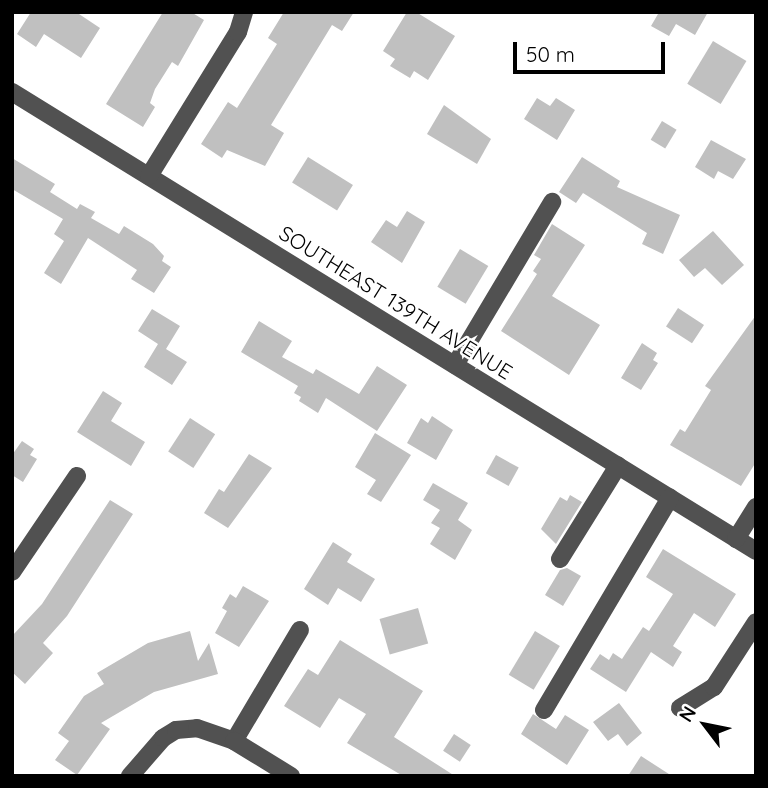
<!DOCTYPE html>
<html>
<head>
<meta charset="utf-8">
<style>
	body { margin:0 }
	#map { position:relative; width:768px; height:788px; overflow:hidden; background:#fff; font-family:Quicksand,sans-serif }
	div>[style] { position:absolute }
	.building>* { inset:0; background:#c0c0c0; transform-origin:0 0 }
	.minor>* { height:18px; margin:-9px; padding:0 9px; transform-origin:9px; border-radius:9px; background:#515151 }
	span { translate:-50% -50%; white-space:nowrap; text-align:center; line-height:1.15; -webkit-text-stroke:5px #fff; paint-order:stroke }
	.street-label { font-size:21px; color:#000 }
	.frame { position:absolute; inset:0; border:14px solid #000; pointer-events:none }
	.north { position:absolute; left:670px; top:690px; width:70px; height:70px; -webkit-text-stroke:5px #fff; paint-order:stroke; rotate:302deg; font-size:19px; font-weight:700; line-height:28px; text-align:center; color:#000 }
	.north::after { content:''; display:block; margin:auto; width:24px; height:32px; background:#000; clip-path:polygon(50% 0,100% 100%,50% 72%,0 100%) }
	.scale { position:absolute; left:513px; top:42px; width:152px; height:32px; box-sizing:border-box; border:4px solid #000; border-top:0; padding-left:9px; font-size:21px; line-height:24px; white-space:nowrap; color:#000; -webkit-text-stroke:5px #fff; paint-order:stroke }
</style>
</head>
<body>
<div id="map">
	<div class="building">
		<div style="clip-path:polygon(31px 12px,76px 12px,100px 28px,81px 58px,44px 34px,36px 47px,17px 34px)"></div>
		<div style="clip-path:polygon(163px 12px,191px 12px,204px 20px,178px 66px,172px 62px,155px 89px,150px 103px,155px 107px,143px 127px,106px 104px)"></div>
		<div style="clip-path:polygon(284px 12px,354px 12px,342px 31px,332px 25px,271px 125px,284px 133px,265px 166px,227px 150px,222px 158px,201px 144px,228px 102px,237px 108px,277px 44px,268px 38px)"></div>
		<div style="clip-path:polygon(407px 12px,416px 12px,455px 36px,428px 80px,414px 71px,410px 78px,390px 66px,395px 59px,383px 51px)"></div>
		<div style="clip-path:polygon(654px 12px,708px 12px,695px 35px,676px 24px,669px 36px,651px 26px,658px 14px)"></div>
		<div style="left:713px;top:41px;width:39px;height:50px;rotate:31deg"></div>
		<div style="clip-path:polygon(537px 98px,550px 106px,556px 98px,575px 110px,557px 140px,524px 119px)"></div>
		<div style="clip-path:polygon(444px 105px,491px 139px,477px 164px,427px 134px)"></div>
		<div style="left:662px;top:121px;width:17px;height:22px;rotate:31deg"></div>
		<div style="clip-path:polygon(711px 140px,746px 159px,733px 179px,718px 171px,714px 179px,695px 167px)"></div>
		<div style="left:308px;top:157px;width:53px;height:30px;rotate:32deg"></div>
		<div style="clip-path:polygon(582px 157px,620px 181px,617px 187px,680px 215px,663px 254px,642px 244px,647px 233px,583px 193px,576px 203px,559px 192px)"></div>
		<div style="clip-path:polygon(12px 158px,55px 184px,50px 192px,77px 209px,80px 204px,95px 212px,91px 218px,119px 234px,124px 226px,153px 244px,164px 256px,162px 261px,171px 267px,154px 293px,131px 279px,137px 270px,88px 238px,61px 284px,44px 273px,64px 241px,54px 234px,63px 219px,12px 189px)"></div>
		<div style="clip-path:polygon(407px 211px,425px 222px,402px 263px,371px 242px,386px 220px,397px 227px)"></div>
		<div style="clip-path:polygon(552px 224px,585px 245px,552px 296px,600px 325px,569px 375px,501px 331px,537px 274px,533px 271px,541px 259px,534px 255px)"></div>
		<div style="clip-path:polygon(713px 231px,744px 265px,722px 285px,705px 268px,694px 277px,679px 260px)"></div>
		<div style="left:460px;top:249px;width:33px;height:44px;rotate:31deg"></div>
		<div style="left:678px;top:308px;width:31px;height:22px;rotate:33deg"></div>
		<div style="clip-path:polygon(152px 309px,180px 326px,166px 349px,187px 362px,172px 385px,144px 367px,158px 344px,138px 331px)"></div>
		<div style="clip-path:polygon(756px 315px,756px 462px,741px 486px,670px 445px,680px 429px,685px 432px,711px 390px,705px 386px)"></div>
		<div style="clip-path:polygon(259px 321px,292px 341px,282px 357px,313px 374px,316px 369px,359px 394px,377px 366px,407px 385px,377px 431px,326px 398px,318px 413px,299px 401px,301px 397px,294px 393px,298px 386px,241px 352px)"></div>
		<div style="clip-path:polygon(642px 343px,657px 353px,653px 360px,658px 363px,641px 390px,621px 378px)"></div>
		<div style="clip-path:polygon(103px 391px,122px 403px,111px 421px,145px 442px,131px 466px,77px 432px)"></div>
		<div style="clip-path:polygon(432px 416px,453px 430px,436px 460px,407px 443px,421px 418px,428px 423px)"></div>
		<div style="left:190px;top:418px;width:30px;height:40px;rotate:33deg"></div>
		<div style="clip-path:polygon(375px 433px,411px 455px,381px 502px,367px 494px,376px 480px,355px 467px)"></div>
		<div style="clip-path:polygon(22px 441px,34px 449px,30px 455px,37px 459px,23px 482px,12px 475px,12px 455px)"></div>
		<div style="clip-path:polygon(249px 454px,272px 468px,228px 528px,204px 513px,219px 489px,224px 492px)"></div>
		<div style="left:496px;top:455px;width:26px;height:21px;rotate:29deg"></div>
		<div style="clip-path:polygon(433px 483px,468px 503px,458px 520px,472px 530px,455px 560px,430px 544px,440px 528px,431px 523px,440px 510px,423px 500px)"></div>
		<div style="clip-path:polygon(570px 495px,582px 502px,556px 544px,541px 529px,560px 497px,567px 501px)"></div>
		<div style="clip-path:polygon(110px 500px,133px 514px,67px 616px,43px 643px,53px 653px,25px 684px,12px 672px,12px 636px,42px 604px)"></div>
		<div style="clip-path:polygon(333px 542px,352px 554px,347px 562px,375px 579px,361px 602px,338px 588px,328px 605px,304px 589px)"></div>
		<div style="clip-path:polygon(663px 549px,736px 594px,715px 627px,694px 613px,673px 646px,682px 652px,673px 667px,651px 652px,626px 692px,590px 669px,600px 654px,609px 660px,613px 653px,622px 659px,643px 627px,649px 631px,673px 594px,646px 577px)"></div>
		<div style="clip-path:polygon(567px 568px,581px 576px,563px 606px,545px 595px,560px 570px)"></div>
		<div style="clip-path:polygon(243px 586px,269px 601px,239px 647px,215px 633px,227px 611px,222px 608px,230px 594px,236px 598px)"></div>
		<div style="left:418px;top:608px;width:37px;height:40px;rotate:74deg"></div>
		<div style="clip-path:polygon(190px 631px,198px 661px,209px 643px,218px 674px,154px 692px,101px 723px,110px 729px,77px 775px,55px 760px,69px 741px,58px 733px,84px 696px,104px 684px,97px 673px,148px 643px)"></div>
		<div style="left:535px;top:631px;width:29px;height:51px;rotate:31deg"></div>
		<div style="clip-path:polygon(340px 640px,423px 691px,394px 737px,455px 776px,403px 776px,347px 743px,366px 714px,339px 698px,320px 728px,284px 706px,308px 669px,318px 675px)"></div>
		<div style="clip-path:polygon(619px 703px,642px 733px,627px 746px,618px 734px,608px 741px,593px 722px)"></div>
		<div style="clip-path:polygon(533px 714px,556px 729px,565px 715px,589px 730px,567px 765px,521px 734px)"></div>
		<div style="left:454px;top:734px;width:20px;height:20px;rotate:33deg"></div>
		<div style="clip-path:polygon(641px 756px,672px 776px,628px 776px)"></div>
	</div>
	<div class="minor">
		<div style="left:12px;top:92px;width:874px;rotate:31.67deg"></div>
		<div style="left:149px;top:176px;width:169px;rotate:-58.3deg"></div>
		<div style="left:238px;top:32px;width:21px;rotate:-73deg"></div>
		<div style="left:455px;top:365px;width:190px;rotate:-59.2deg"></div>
		<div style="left:736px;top:539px;width:38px;rotate:-58deg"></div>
		<div style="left:560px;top:559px;width:110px;rotate:-58.1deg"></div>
		<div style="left:12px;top:572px;width:116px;rotate:-55.9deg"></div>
		<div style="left:680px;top:708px;width:40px;rotate:-32deg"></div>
		<div style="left:714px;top:687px;width:77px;rotate:-57.1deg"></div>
		<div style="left:544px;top:710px;width:247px;rotate:-59.3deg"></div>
		<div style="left:234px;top:741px;width:129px;rotate:-59.3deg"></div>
		<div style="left:130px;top:776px;width:50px;rotate:-49deg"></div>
		<div style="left:163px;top:738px;width:15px;rotate:-32deg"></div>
		<div style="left:176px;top:730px;width:21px;rotate:-5deg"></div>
		<div style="left:197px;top:728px;width:39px;rotate:19deg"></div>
		<div style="left:234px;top:741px;width:67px;rotate:31.6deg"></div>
	</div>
	<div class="street-label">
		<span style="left:396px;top:302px;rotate:32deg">SOUTHEAST 139TH AVENUE</span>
	</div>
	<div class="frame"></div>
	<div class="north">N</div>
	<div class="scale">50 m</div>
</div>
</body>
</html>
